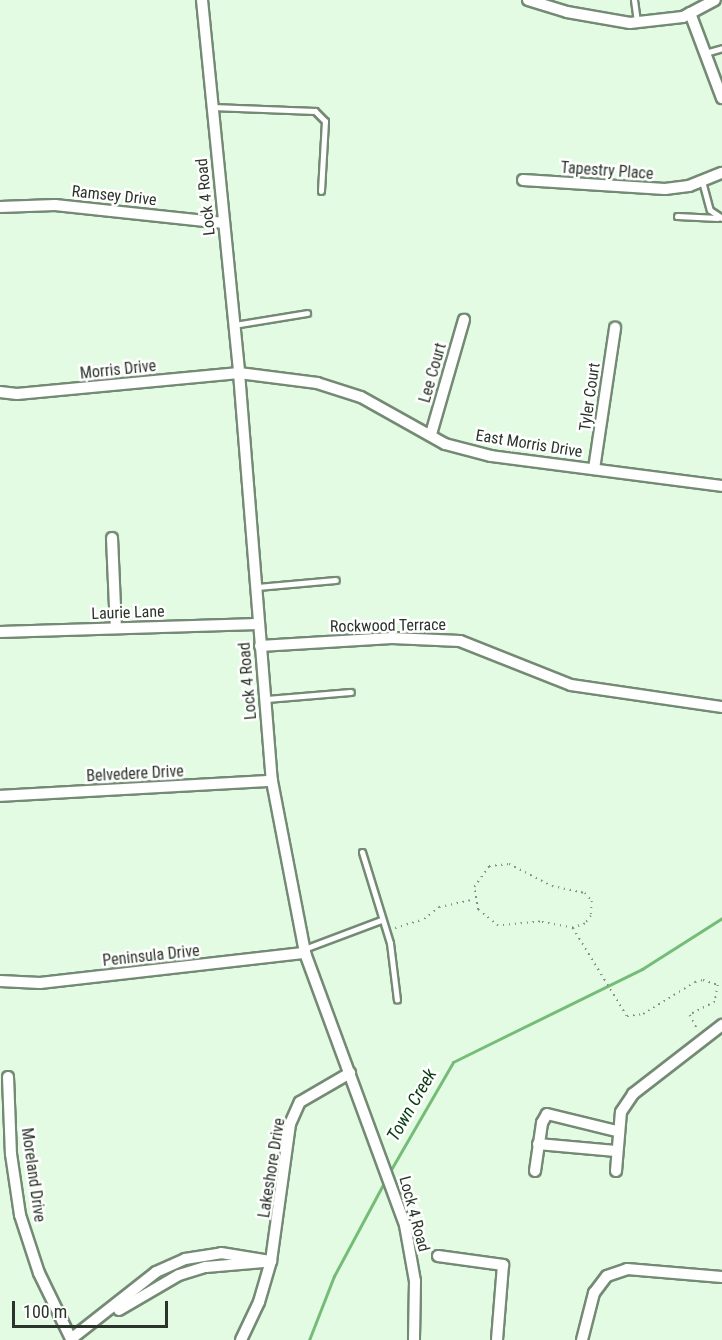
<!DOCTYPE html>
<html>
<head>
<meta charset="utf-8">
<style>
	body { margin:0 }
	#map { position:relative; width:722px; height:1340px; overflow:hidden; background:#e2fbe2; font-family:"Roboto Condensed",sans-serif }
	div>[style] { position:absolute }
	.stream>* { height:3px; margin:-1.5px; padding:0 1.5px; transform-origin:1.5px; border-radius:1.5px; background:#76bc79 }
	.path>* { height:1.5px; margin-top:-0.75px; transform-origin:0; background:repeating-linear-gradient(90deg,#819281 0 1.5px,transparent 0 6px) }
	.roads { filter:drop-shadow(2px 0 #748a74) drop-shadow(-2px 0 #748a74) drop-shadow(0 2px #748a74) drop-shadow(0 -2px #748a74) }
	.lane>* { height:5px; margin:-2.5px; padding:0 2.5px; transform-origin:2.5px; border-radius:2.5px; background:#fff }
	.street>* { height:10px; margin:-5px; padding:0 5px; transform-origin:5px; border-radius:5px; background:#fff }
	span { translate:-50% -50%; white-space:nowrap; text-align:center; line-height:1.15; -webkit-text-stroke:5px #fff; paint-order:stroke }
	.street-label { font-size:16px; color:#2a342a }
	.water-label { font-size:18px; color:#093c11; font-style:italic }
	.scale { position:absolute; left:12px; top:1301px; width:156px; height:27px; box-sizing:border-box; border:3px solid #2a342a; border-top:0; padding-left:8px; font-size:18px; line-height:21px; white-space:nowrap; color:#2a342a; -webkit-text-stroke:4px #fff; paint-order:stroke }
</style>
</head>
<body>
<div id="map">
	<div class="stream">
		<div style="left:389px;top:1173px;width:128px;rotate:-60deg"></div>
		<div style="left:453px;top:1062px;width:211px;rotate:-26.2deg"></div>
		<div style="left:642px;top:969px;width:95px;rotate:-32.5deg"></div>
		<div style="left:309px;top:1340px;width:69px;rotate:-68.7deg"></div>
		<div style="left:334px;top:1276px;width:108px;rotate:-61.8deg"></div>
	</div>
	<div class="path">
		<div style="left:509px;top:864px;width:48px;rotate:27.1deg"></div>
		<div style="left:552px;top:886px;width:34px;rotate:12deg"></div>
		<div style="left:585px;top:893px;width:11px;rotate:49deg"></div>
		<div style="left:592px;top:901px;width:15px;rotate:94deg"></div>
		<div style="left:591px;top:916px;width:10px;rotate:127deg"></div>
		<div style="left:585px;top:924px;width:13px;rotate:162deg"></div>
		<div style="left:573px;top:928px;width:34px;rotate:-170deg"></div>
		<div style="left:540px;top:922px;width:42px;rotate:174.6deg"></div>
		<div style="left:498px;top:926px;width:26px;rotate:-141deg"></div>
		<div style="left:478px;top:910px;width:23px;rotate:-100deg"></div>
		<div style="left:474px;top:887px;width:26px;rotate:-54deg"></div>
		<div style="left:489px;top:866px;width:20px;rotate:-6deg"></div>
		<div style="left:395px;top:928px;width:30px;rotate:-17deg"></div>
		<div style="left:424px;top:919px;width:19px;rotate:-39deg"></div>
		<div style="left:439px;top:907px;width:35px;rotate:-12deg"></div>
		<div style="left:573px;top:928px;width:103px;rotate:58.5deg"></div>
		<div style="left:627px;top:1016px;width:16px;rotate:-7deg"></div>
		<div style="left:643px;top:1014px;width:61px;rotate:-31.6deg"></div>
		<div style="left:695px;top:982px;width:8px;rotate:-14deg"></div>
		<div style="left:703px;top:980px;width:16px;rotate:18deg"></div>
		<div style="left:718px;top:985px;width:17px;rotate:100deg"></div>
		<div style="left:715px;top:1002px;width:28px;rotate:153deg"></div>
		<div style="left:690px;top:1015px;width:18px;rotate:63deg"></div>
	</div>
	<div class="roads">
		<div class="lane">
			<div style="left:634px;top:0;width:22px;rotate:82deg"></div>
			<div style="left:705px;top:53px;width:18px;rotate:-16deg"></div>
			<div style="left:212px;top:107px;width:103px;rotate:2.2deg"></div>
			<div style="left:315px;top:111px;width:14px;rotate:45deg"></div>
			<div style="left:325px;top:121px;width:70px;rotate:93.3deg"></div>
			<div style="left:702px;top:181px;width:30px;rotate:75deg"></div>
			<div style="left:710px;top:210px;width:14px;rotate:34deg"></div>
			<div style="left:677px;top:216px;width:41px;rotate:2.8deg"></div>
			<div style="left:234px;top:325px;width:74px;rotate:-9.3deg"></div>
			<div style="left:257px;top:587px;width:79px;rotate:-5.1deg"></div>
			<div style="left:266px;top:699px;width:85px;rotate:-4.7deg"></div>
			<div style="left:362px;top:852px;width:95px;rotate:72.9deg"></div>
			<div style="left:390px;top:943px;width:57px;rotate:83deg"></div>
			<div style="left:304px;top:949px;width:82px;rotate:-20.6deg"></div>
		</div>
		<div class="street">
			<div style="left:202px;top:0;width:375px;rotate:84.3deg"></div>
			<div style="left:239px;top:373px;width:409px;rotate:85.4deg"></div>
			<div style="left:272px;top:781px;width:175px;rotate:79.1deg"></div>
			<div style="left:305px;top:953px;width:290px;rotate:69.8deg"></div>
			<div style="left:405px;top:1225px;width:57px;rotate:79.9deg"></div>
			<div style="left:415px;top:1281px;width:59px;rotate:91deg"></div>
			<div style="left:528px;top:0;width:41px;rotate:17.1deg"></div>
			<div style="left:567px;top:12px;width:64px;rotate:9.9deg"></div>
			<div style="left:630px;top:23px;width:53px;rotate:-6.5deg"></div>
			<div style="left:683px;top:17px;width:36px;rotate:-28deg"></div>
			<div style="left:690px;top:13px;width:91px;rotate:69.4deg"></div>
			<div style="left:523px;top:180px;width:142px;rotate:3.6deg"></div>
			<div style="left:665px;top:189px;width:24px;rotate:-7deg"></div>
			<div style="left:689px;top:186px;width:35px;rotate:-22deg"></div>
			<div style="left:0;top:207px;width:55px;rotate:-2.1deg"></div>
			<div style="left:55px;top:205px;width:170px;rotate:6.1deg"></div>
			<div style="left:0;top:392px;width:17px;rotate:7deg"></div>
			<div style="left:17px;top:394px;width:223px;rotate:-5.4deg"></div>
			<div style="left:239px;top:373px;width:79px;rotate:7.3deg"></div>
			<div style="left:317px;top:383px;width:46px;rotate:17.7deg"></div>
			<div style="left:361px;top:397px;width:96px;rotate:29.2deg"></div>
			<div style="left:445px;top:444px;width:48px;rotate:14.6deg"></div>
			<div style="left:491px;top:456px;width:233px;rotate:7.4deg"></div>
			<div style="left:431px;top:434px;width:119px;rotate:-73.9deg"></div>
			<div style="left:594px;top:469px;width:143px;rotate:-81.5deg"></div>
			<div style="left:112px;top:538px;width:90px;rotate:87.5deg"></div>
			<div style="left:0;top:632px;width:258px;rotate:-1.8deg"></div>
			<div style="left:260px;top:646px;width:132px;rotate:-3.5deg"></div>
			<div style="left:392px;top:638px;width:68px;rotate:2.5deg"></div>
			<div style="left:460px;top:641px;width:119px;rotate:21.6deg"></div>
			<div style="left:571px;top:685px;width:153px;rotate:8.3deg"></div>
			<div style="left:0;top:796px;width:272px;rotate:-3.2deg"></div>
			<div style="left:0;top:981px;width:40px;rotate:2.9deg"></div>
			<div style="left:40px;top:983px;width:267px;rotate:-6.5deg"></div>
			<div style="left:8px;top:1077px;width:77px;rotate:87.8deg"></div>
			<div style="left:11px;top:1154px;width:62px;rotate:81.6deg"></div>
			<div style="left:20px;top:1215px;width:61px;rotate:71.9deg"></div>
			<div style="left:39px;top:1273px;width:73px;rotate:64.1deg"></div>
			<div style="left:538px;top:1144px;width:78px;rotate:5.1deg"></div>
			<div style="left:535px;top:1171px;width:49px;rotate:-81.7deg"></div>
			<div style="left:542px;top:1123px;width:10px;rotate:-61deg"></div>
			<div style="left:547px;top:1114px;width:72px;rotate:13.7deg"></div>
			<div style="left:616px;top:1171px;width:59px;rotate:-85.2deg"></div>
			<div style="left:621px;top:1112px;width:22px;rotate:-56deg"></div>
			<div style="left:633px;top:1094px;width:113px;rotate:-37.8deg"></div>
			<div style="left:438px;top:1256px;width:66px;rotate:7.9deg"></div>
			<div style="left:503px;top:1265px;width:75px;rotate:94.6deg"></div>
			<div style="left:119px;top:1310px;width:69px;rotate:-30.3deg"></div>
			<div style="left:179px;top:1275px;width:28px;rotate:-17deg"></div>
			<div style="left:206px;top:1267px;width:58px;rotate:-4.9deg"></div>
			<div style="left:71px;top:1339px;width:108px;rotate:-38.2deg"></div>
			<div style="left:156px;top:1272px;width:32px;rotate:-24deg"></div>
			<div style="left:185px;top:1259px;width:36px;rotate:-9deg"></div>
			<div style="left:221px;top:1253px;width:51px;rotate:9.1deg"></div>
			<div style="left:241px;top:1340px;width:42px;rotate:-64.7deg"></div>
			<div style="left:259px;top:1302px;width:43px;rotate:-73.7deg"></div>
			<div style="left:271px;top:1261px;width:138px;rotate:-82.1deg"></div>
			<div style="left:290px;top:1124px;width:24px;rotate:-66deg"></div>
			<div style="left:300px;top:1102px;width:58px;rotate:-30.1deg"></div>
			<div style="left:582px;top:1340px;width:49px;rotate:-75.7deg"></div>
			<div style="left:594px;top:1293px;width:21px;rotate:-53deg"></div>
			<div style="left:607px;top:1276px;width:21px;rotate:-19deg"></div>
			<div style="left:627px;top:1269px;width:95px;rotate:4.8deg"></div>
		</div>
	</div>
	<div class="street-label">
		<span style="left:607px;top:171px;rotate:4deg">Tapestry Place</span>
		<span style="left:114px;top:196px;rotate:6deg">Ramsey Drive</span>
		<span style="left:206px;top:197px;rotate:-96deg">Lock 4 Road</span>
		<span style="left:118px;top:370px;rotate:-6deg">Morris Drive</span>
		<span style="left:433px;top:373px;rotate:-74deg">Lee Court</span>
		<span style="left:590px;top:397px;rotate:-82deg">Tyler Court</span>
		<span style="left:529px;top:444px;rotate:9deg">East Morris Drive</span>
		<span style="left:128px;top:613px;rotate:-2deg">Laurie Lane</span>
		<span style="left:388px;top:626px;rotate:-1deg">Rockwood Terrace</span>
		<span style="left:248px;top:681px;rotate:-95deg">Lock 4 Road</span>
		<span style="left:135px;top:774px;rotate:-3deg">Belvedere Drive</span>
		<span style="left:151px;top:956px;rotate:-6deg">Peninsula Drive</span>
		<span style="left:272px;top:1168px;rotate:-81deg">Lakeshore Drive</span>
		<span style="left:33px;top:1175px;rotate:82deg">Moreland Drive</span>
		<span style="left:414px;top:1214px;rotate:75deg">Lock 4 Road</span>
	</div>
	<div class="water-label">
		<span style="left:412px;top:1105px;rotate:-60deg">Town Creek</span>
	</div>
	<div class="scale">100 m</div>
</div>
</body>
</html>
